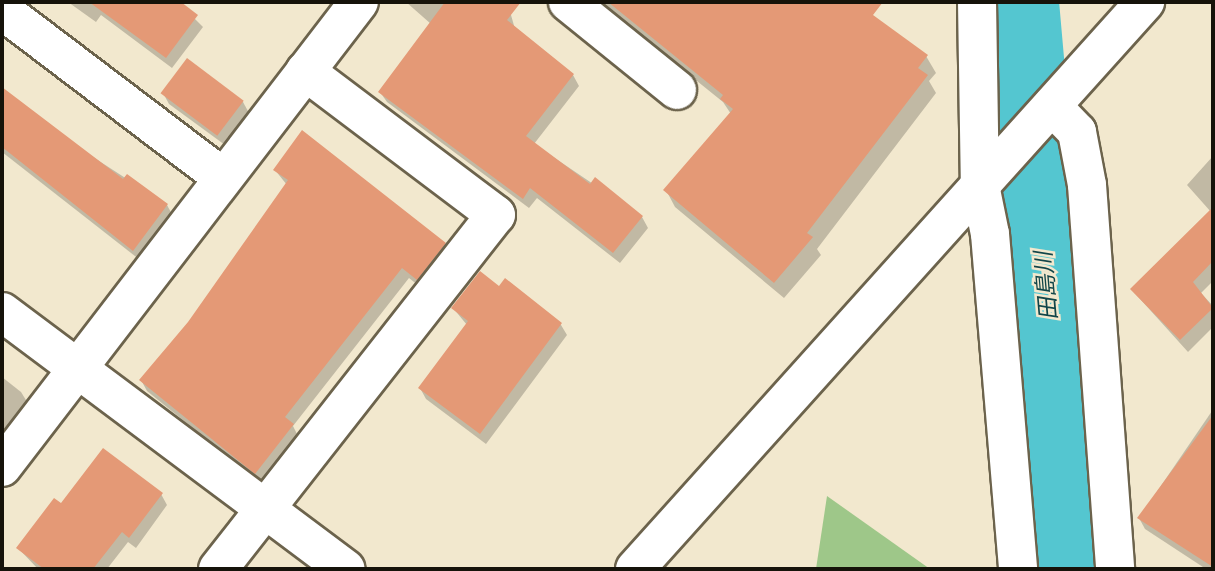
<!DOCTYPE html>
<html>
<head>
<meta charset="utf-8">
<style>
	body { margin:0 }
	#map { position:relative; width:1215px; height:571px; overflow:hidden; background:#f2e8ce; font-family:"Fira Sans Condensed","Noto Sans JP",sans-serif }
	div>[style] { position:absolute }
	.green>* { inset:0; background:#9ec789 }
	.shadow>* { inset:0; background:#0003 }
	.river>* { height:75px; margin:-37.5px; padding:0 37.5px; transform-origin:37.5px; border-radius:37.5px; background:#54c6d0 }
	.building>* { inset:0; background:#e49976; transform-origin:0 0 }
	.roads { filter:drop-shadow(2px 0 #6c634c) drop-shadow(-2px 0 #6c634c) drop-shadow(0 2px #6c634c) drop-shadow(0 -2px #6c634c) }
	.minor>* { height:38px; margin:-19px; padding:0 19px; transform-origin:19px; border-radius:19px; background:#fff }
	span { translate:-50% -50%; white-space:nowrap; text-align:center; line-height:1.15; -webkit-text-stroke:5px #f2e8ce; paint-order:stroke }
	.water-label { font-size:23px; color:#114549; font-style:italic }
	.frame { position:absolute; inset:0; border:4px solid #16130a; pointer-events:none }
</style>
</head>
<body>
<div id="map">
	<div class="green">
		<div style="clip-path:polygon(827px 496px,930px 569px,816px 569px)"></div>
	</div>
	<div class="shadow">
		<div style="clip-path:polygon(68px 2px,178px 2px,203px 27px,172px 68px,101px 15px,96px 22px)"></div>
		<div style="clip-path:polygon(406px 2px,494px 2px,511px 15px,515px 29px,573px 75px,579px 86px,534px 144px,642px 217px,648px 228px,620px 263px,537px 198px,529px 208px,387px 102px,380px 92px,431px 24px)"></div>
		<div style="clip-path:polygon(599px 2px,855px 2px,926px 56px,936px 73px,929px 81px,936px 93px,817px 249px,821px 255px,784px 298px,675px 207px,666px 190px,731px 114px,723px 102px)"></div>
		<div style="clip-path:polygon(163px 93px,243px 102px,249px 113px,225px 145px,169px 104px)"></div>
		<div style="clip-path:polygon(2px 98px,167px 205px,173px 216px,140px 260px,2px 152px)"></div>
		<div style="clip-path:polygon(1213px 156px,1213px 281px,1201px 293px,1213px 306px,1213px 327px,1188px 352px,1132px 290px,1211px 212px,1187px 185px)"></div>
		<div style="clip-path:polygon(275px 170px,445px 244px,451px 255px,424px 290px,409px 278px,293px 426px,298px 436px,262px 484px,147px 391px,141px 380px,190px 323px,287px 185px)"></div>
		<div style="clip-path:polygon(505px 281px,561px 325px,567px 335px,486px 444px,426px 399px,420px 388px,467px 325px,453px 308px,499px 288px)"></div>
		<div style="clip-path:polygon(2px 377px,21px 392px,29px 405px,2px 442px)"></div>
		<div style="clip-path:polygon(1212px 411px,1213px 569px,1206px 569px,1145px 529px,1139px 518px)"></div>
		<div style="clip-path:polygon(161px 494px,167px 505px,136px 548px,128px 542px,107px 569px,38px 569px,18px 548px,62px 506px)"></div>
	</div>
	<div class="river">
		<div style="left:1021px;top:2px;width:569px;rotate:84.96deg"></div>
	</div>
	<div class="building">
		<div style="clip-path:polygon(89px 2px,181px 2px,198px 15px,166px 58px)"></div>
		<div style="clip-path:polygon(445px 2px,521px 2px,507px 20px,574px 74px,526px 136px,590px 184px,595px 177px,643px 216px,613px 253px,530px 188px,523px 199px,378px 92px)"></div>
		<div style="clip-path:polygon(608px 2px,883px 2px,873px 15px,928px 55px,918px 68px,928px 75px,807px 233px,813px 237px,774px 283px,663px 190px,733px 109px,720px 99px,723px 95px)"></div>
		<div style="left:187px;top:58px;width:71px;height:44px;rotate:37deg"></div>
		<div style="clip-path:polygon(2px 87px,123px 179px,127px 174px,168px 204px,133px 251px,2px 147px)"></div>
		<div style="clip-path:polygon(302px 130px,446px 243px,417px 280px,402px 268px,285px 417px,294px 424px,255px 474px,139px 380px,188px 322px,288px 180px,273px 170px)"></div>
		<div style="clip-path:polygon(1213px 207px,1213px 261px,1193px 282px,1213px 308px,1180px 340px,1130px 289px)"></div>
		<div style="clip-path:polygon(480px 271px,499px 286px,505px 278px,562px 323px,480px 434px,418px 388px,468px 321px,451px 308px)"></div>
		<div style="clip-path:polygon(1213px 415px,1213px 567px,1137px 518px)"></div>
		<div style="clip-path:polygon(103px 448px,163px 493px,129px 538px,122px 532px,93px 569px,44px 569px,16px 548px,54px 498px,61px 503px)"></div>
	</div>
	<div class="roads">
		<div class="minor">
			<div style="left:568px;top:2px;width:140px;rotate:38.9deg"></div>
			<div style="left:977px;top:2px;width:183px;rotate:89.1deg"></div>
			<div style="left:980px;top:185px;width:50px;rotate:78.5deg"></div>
			<div style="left:990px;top:234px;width:336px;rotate:85.2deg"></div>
			<div style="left:2px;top:10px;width:276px;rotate:37.2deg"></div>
			<div style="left:1052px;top:106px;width:36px;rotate:46deg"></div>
			<div style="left:1077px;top:132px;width:54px;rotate:79.3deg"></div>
			<div style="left:1087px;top:185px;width:385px;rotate:85.8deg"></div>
			<div style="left:2px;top:312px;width:429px;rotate:36.8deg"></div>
			<div style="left:2px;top:467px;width:586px;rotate:-52.49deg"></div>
			<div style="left:218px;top:569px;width:450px;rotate:-51.9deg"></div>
			<div style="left:496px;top:215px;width:239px;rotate:-143deg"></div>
			<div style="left:635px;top:569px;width:763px;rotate:-48.03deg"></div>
		</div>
	</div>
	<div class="water-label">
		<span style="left:1046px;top:286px;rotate:-95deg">田島川</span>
	</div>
	<div class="frame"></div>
</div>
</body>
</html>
